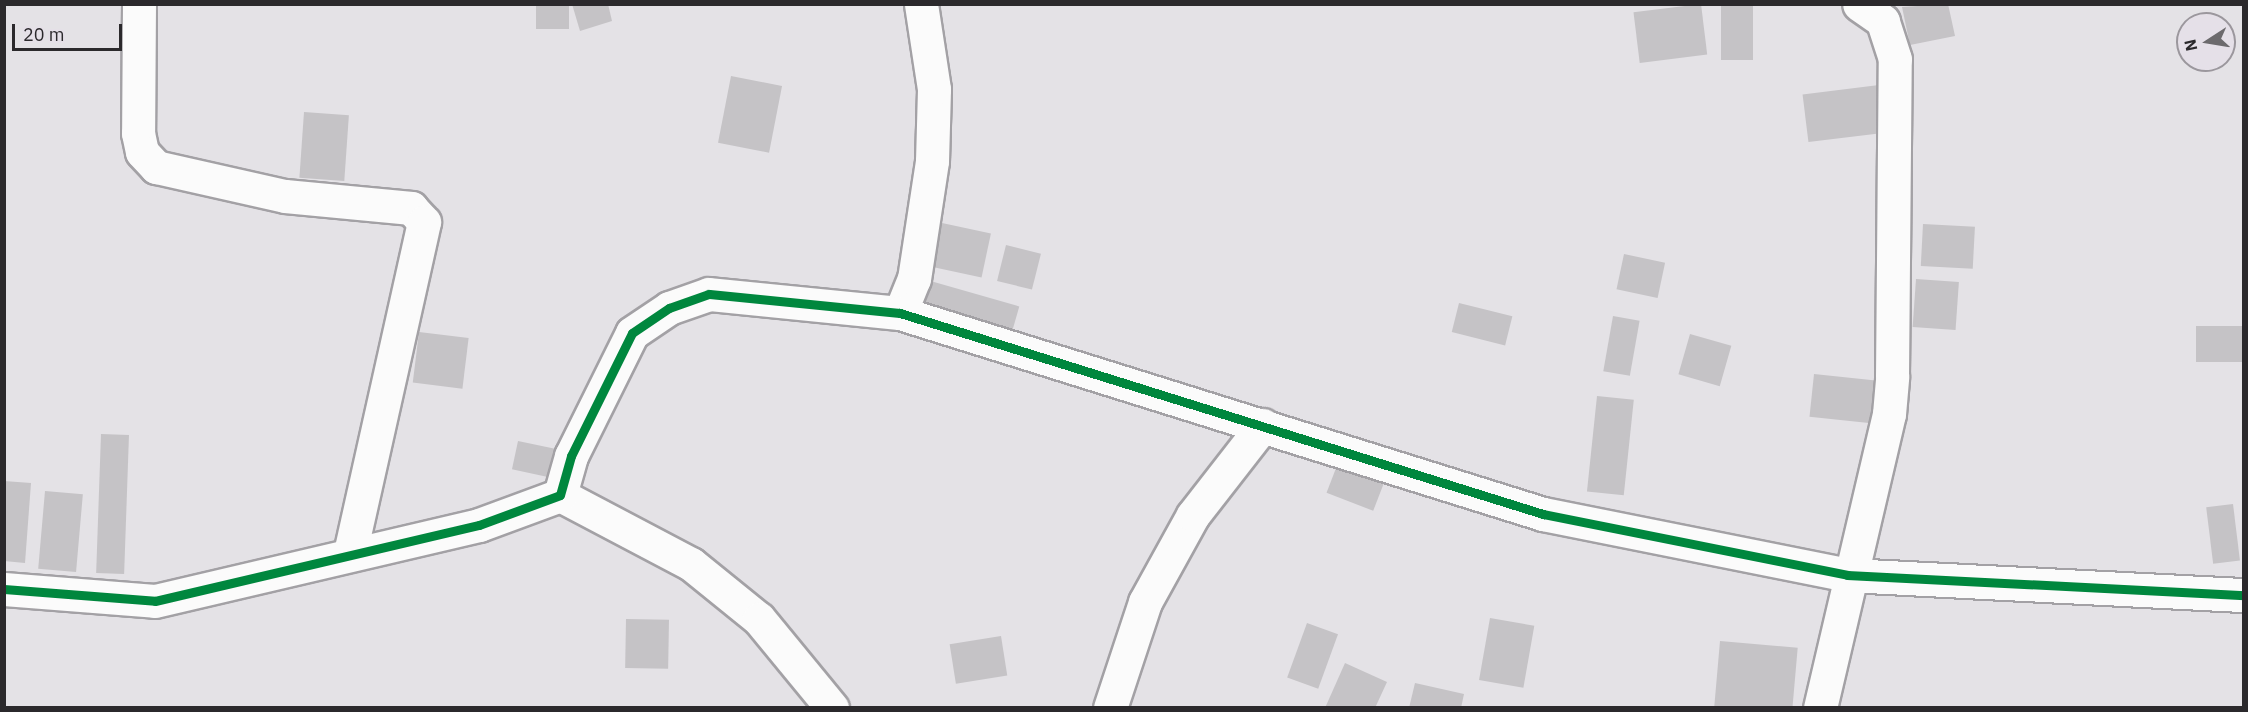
<!DOCTYPE html>
<html>
<head>
<meta charset="utf-8">
<style>
	body { margin:0 }
	#map { position:relative; width:2248px; height:712px; overflow:hidden; background:#e4e2e6; font-family:"IBM Plex Sans",sans-serif }
	div>[style] { position:absolute }
	.building>* { inset:0; background:#c5c3c6; transform-origin:0 0 }
	.roads { filter:drop-shadow(2px 0 #a3a1a5) drop-shadow(-2px 0 #a3a1a5) drop-shadow(0 2px #a3a1a5) drop-shadow(0 -2px #a3a1a5) }
	.minor>* { height:33px; margin:-16.5px; padding:0 16.5px; transform-origin:16.5px; border-radius:16.5px; background:#fbfbfb }
	.cycleway>* { height:9px; margin:-4.5px; padding:0 4.5px; transform-origin:4.5px; border-radius:4.5px; background:#00873e }
	span { translate:-50% -50%; white-space:nowrap; text-align:center; line-height:1.15; -webkit-text-stroke:4.5px #e5e0e8; paint-order:stroke }
	.frame { position:absolute; inset:0; border:6px solid #2b292c; pointer-events:none }
	.north { position:absolute; left:2176px; top:12px; width:60px; height:60px; box-sizing:border-box; background:#e5e0e8; border:2px solid #9b979d; border-radius:50%; rotate:258deg; font-size:16px; font-weight:700; line-height:24px; text-align:center; color:#2b292c }
	.north::after { content:''; display:block; margin:auto; width:21px; height:27px; background:#6c6a6d; clip-path:polygon(50% 0,100% 100%,50% 72%,0 100%) }
	.scale { position:absolute; left:12px; top:24px; width:110px; height:27px; box-sizing:border-box; border:3px solid #2b292c; border-top:0; padding-left:8px; font-size:18px; line-height:21px; white-space:nowrap; color:#2b292c; -webkit-text-stroke:4px #e5e0e8; paint-order:stroke }
</style>
</head>
<body>
<div id="map">
	<div class="building">
		<div style="left:536px;top:4px;width:33px;height:25px"></div>
		<div style="clip-path:polygon(572px 4px,608px 4px,612px 21px,580px 31px)"></div>
		<div style="left:1701px;top:4px;width:51px;height:68px;rotate:83deg"></div>
		<div style="left:1721px;top:4px;width:32px;height:56px"></div>
		<div style="clip-path:polygon(1948px 4px,1955px 36px,1910px 45px,1902px 7px)"></div>
		<div style="left:731px;top:76px;width:52px;height:68px;rotate:11deg"></div>
		<div style="left:1879px;top:85px;width:48px;height:77px;rotate:83deg"></div>
		<div style="left:304px;top:112px;width:45px;height:66px;rotate:4deg"></div>
		<div style="left:942px;top:223px;width:50px;height:45px;rotate:12deg"></div>
		<div style="left:1923px;top:224px;width:52px;height:42px;rotate:3deg"></div>
		<div style="left:1006px;top:245px;width:36px;height:37px;rotate:14deg"></div>
		<div style="left:1624px;top:254px;width:42px;height:36px;rotate:12deg"></div>
		<div style="left:1916px;top:279px;width:43px;height:48px;rotate:4deg"></div>
		<div style="left:927px;top:280px;width:96px;height:29px;rotate:16deg"></div>
		<div style="left:1459px;top:303px;width:55px;height:30px;rotate:14deg"></div>
		<div style="left:1613px;top:316px;width:27px;height:56px;rotate:10deg"></div>
		<div style="left:2244px;top:326px;width:36px;height:48px;rotate:90deg"></div>
		<div style="left:419px;top:332px;width:50px;height:51px;rotate:7deg"></div>
		<div style="left:1690px;top:334px;width:43px;height:42px;rotate:16deg"></div>
		<div style="left:1814px;top:374px;width:62px;height:43px;rotate:6deg"></div>
		<div style="left:1597px;top:396px;width:37px;height:96px;rotate:6deg"></div>
		<div style="left:101px;top:434px;width:28px;height:139px;rotate:2deg"></div>
		<div style="left:518px;top:441px;width:39px;height:29px;rotate:12deg"></div>
		<div style="left:1338px;top:463px;width:50px;height:32px;rotate:21deg"></div>
		<div style="clip-path:polygon(4px 481px,31px 483px,25px 563px,4px 561px)"></div>
		<div style="left:45px;top:491px;width:38px;height:78px;rotate:5deg"></div>
		<div style="left:2233px;top:504px;width:57px;height:27px;rotate:83deg"></div>
		<div style="left:1490px;top:618px;width:45px;height:63px;rotate:10deg"></div>
		<div style="left:626px;top:619px;width:43px;height:49px;rotate:1deg"></div>
		<div style="left:1307px;top:623px;width:33px;height:58px;rotate:20deg"></div>
		<div style="left:1001px;top:636px;width:40px;height:52px;rotate:81deg"></div>
		<div style="left:1720px;top:641px;width:78px;height:67px;rotate:5deg"></div>
		<div style="clip-path:polygon(1345px 663px,1387px 682px,1375px 708px,1325px 708px)"></div>
		<div style="clip-path:polygon(1415px 683px,1464px 694px,1461px 708px,1409px 708px)"></div>
	</div>
	<div class="roads">
		<div class="minor">
			<div style="left:139px;top:4px;width:129px;rotate:90.4deg"></div>
			<div style="left:138px;top:133px;width:19px;rotate:78deg"></div>
			<div style="left:142px;top:152px;width:21px;rotate:47deg"></div>
			<div style="left:156px;top:167px;width:132px;rotate:12.7deg"></div>
			<div style="left:285px;top:196px;width:127px;rotate:5.4deg"></div>
			<div style="left:411px;top:208px;width:19px;rotate:47deg"></div>
			<div style="left:424px;top:222px;width:339px;rotate:102.6deg"></div>
			<div style="left:900px;top:313px;width:37px;rotate:-68deg"></div>
			<div style="left:914px;top:279px;width:119px;rotate:-81.3deg"></div>
			<div style="left:932px;top:161px;width:72px;rotate:-88.4deg"></div>
			<div style="left:934px;top:89px;width:86px;rotate:-98.7deg"></div>
			<div style="left:560px;top:495px;width:148px;rotate:27.8deg"></div>
			<div style="left:691px;top:564px;width:87px;rotate:39deg"></div>
			<div style="left:759px;top:619px;width:115px;rotate:50.6deg"></div>
			<div style="left:4px;top:589px;width:151px;rotate:4.5deg"></div>
			<div style="left:155px;top:601px;width:333px;rotate:-13.2deg"></div>
			<div style="left:479px;top:525px;width:86px;rotate:-20.3deg"></div>
			<div style="left:560px;top:495px;width:41px;rotate:-74.2deg"></div>
			<div style="left:571px;top:456px;width:137px;rotate:-63.6deg"></div>
			<div style="left:632px;top:333px;width:45px;rotate:-34deg"></div>
			<div style="left:669px;top:308px;width:42px;rotate:-19.3deg"></div>
			<div style="left:709px;top:294px;width:192px;rotate:5.7deg"></div>
			<div style="left:900px;top:313px;width:674px;rotate:17.36deg"></div>
			<div style="left:1543px;top:514px;width:310px;rotate:11.3deg"></div>
			<div style="left:1847px;top:575px;width:398px;rotate:2.9deg"></div>
			<div style="left:1110px;top:708px;width:112px;rotate:-71.7deg"></div>
			<div style="left:1145px;top:602px;width:99px;rotate:-61.1deg"></div>
			<div style="left:1193px;top:515px;width:114px;rotate:-52.1deg"></div>
			<div style="left:1820px;top:708px;width:302px;rotate:-76.8deg"></div>
			<div style="left:1889px;top:414px;width:38px;rotate:-85deg"></div>
			<div style="left:1892px;top:376px;width:317px;rotate:-89.5deg"></div>
			<div style="left:1895px;top:59px;width:40px;rotate:-108deg"></div>
			<div style="left:1883px;top:21px;width:29px;rotate:-145deg"></div>
		</div>
	</div>
	<div class="cycleway">
		<div style="left:4px;top:589px;width:151px;rotate:4.5deg"></div>
		<div style="left:155px;top:601px;width:333px;rotate:-13.2deg"></div>
		<div style="left:479px;top:525px;width:86px;rotate:-20.3deg"></div>
		<div style="left:560px;top:495px;width:41px;rotate:-74.2deg"></div>
		<div style="left:571px;top:456px;width:137px;rotate:-63.6deg"></div>
		<div style="left:632px;top:333px;width:45px;rotate:-34deg"></div>
		<div style="left:669px;top:308px;width:42px;rotate:-19.3deg"></div>
		<div style="left:709px;top:294px;width:192px;rotate:5.7deg"></div>
		<div style="left:900px;top:313px;width:674px;rotate:17.36deg"></div>
		<div style="left:1543px;top:514px;width:310px;rotate:11.3deg"></div>
		<div style="left:1847px;top:575px;width:398px;rotate:2.9deg"></div>
	</div>
	<div class="frame"></div>
	<div class="north">N</div>
	<div class="scale">20 m</div>
</div>
</body>
</html>
